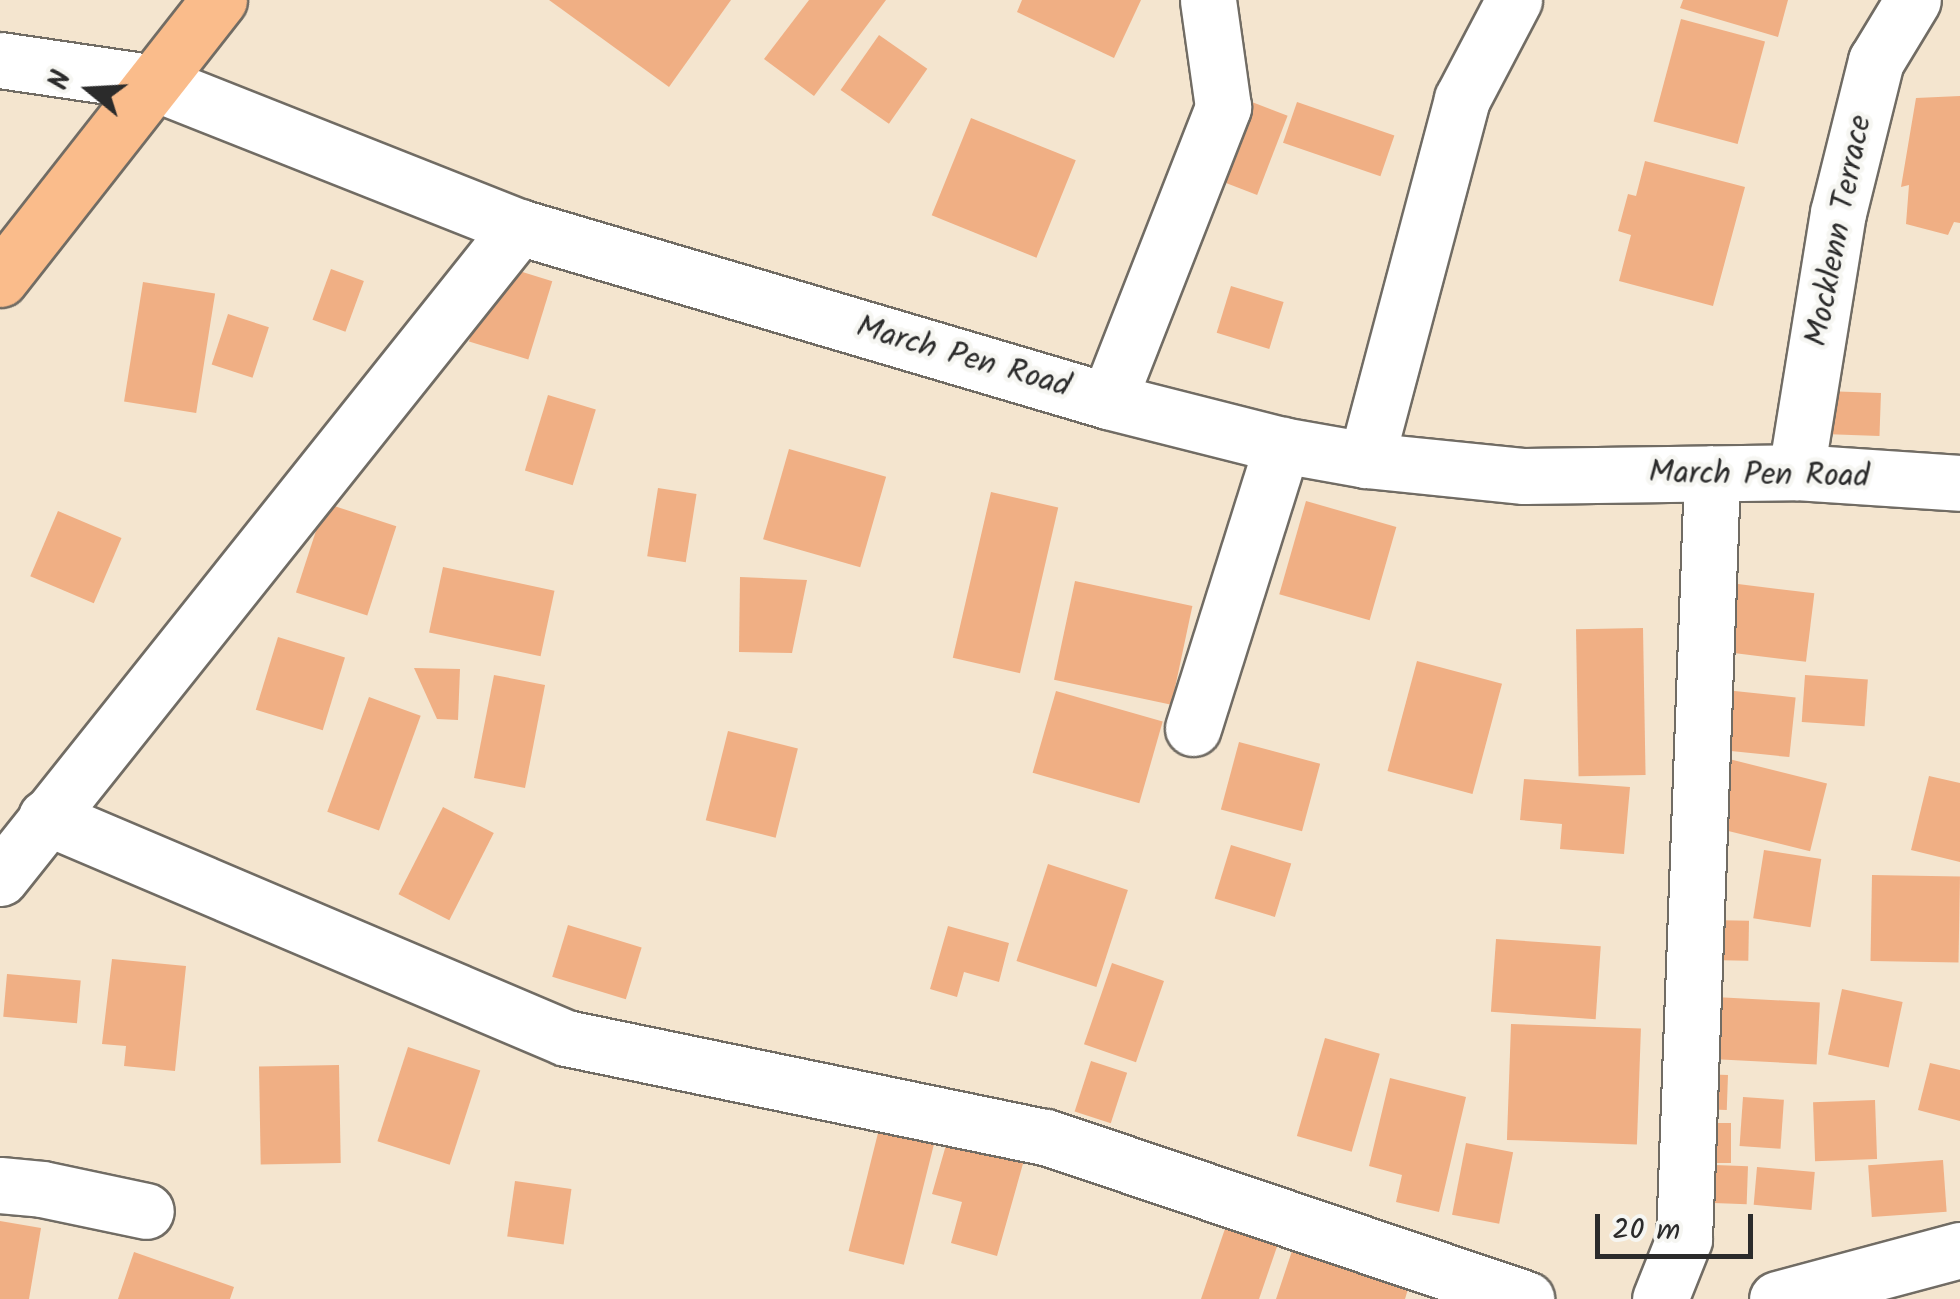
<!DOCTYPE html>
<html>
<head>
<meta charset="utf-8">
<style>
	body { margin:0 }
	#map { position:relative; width:1960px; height:1299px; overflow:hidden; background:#f4e5cf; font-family:Kalam,sans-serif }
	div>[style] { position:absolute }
	.building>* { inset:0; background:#f0af84; transform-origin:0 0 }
	.roads { filter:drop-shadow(2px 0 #716c64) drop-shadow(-2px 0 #716c64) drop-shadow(0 2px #716c64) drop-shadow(0 -2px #716c64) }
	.minor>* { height:55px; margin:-27.5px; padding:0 27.5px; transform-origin:27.5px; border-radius:27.5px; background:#fff }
	.major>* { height:55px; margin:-27.5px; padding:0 27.5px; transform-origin:27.5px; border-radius:27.5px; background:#fabc8b }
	span { translate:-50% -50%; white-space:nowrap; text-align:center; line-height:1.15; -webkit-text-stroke:9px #f6f6f2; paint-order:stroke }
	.street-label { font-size:32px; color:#2b2b2b }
	.north { position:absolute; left:40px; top:40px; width:100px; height:100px; -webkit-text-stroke:8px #f6f6f2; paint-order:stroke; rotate:288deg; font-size:28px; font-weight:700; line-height:40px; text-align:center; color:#2b2b2b }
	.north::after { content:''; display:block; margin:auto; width:35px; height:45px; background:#2b2b2b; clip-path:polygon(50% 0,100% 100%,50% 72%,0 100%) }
	.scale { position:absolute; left:1595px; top:1214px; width:158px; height:45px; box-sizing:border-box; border:5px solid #2b2b2b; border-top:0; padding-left:12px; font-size:30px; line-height:35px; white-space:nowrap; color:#2b2b2b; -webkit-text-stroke:8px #f6f6f2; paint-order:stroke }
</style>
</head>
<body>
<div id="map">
	<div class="building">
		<div style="clip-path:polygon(549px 0,731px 0,669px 87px)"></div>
		<div style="clip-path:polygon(809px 0,886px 0,814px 96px,764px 59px)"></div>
		<div style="clip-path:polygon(1022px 0,1141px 0,1114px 58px,1017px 12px)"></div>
		<div style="clip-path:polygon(1683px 0,1788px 0,1778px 37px,1680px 8px)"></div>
		<div style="left:1681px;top:19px;width:87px;height:106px;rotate:15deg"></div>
		<div style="left:879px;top:35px;width:59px;height:67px;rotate:35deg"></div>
		<div style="left:1226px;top:92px;width:66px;height:85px;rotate:21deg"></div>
		<div style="clip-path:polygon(1960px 96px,1960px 223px,1954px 222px,1948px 235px,1906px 224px,1909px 185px,1901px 187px,1916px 98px)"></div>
		<div style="left:1297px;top:102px;width:103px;height:43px;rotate:19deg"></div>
		<div style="left:971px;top:118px;width:113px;height:105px;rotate:22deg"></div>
		<div style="clip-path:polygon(1645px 161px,1745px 187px,1713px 306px,1619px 281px,1631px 235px,1618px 231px,1628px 194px,1636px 196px)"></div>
		<div style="left:493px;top:263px;width:62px;height:82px;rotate:17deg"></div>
		<div style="left:331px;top:269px;width:35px;height:54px;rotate:20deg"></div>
		<div style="left:143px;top:282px;width:73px;height:121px;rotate:9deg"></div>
		<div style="left:1231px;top:286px;width:55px;height:49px;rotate:17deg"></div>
		<div style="left:228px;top:314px;width:43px;height:53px;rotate:18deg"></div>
		<div style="left:1825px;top:391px;width:56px;height:43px;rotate:2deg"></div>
		<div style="left:548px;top:395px;width:50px;height:79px;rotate:17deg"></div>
		<div style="left:789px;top:449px;width:101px;height:94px;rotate:16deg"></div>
		<div style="left:658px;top:488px;width:39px;height:69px;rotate:9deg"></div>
		<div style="left:991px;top:492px;width:69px;height:170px;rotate:13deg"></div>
		<div style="left:1306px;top:501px;width:94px;height:97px;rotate:16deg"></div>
		<div style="left:325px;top:503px;width:75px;height:94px;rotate:18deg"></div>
		<div style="left:58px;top:511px;width:69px;height:71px;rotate:23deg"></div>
		<div style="left:443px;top:567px;width:114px;height:67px;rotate:12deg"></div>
		<div style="clip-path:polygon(740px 577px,807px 580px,792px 653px,739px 652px)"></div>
		<div style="left:1075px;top:581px;width:120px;height:101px;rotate:12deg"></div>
		<div style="left:1730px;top:583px;width:85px;height:69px;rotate:7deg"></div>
		<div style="left:1643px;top:628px;width:147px;height:67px;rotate:89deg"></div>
		<div style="left:278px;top:637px;width:70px;height:76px;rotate:17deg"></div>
		<div style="left:1417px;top:661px;width:88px;height:114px;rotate:15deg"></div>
		<div style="clip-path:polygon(414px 668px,460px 669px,458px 720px,437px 719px)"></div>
		<div style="left:494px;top:675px;width:52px;height:105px;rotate:11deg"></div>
		<div style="left:1805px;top:675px;width:63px;height:47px;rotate:4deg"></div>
		<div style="left:1725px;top:690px;width:71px;height:60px;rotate:6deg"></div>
		<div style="left:1056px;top:691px;width:111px;height:85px;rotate:16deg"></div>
		<div style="left:369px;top:697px;width:55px;height:122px;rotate:20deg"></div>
		<div style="left:728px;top:731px;width:72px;height:92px;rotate:14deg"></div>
		<div style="left:1239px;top:742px;width:84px;height:70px;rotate:15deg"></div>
		<div style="left:1729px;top:759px;width:101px;height:70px;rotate:14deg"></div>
		<div style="clip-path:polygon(1929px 776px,1960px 783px,1960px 862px,1911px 850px)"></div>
		<div style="clip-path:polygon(1524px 779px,1630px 787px,1624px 854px,1560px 849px,1562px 824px,1520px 820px)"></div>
		<div style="left:443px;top:807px;width:57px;height:98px;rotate:27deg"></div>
		<div style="left:1231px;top:845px;width:63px;height:56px;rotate:17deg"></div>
		<div style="left:1764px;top:850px;width:58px;height:69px;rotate:9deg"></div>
		<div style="left:1048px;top:864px;width:84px;height:102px;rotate:18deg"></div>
		<div style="left:1872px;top:875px;width:88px;height:86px;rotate:1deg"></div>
		<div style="left:1709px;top:920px;width:40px;height:40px;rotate:1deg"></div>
		<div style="left:568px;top:925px;width:77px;height:54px;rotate:17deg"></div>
		<div style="clip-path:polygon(948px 926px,1009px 943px,999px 982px,964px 972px,957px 997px,930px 989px)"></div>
		<div style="left:1496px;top:939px;width:105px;height:73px;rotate:4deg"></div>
		<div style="clip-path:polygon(112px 959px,186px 966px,175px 1071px,124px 1066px,126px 1046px,102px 1044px)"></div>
		<div style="left:1112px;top:963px;width:55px;height:86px;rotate:19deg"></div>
		<div style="left:7px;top:974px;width:74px;height:43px;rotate:5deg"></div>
		<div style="left:1842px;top:989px;width:62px;height:67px;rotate:12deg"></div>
		<div style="left:1715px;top:997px;width:105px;height:62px;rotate:3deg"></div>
		<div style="left:1511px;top:1024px;width:130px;height:116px;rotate:2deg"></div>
		<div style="left:1325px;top:1038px;width:57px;height:102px;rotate:16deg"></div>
		<div style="left:408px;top:1047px;width:76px;height:99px;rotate:18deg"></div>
		<div style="left:1091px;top:1061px;width:38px;height:53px;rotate:18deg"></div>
		<div style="clip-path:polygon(1930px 1063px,1960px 1070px,1960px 1121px,1918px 1110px)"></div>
		<div style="left:339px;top:1065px;width:98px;height:80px;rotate:89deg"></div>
		<div style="left:1699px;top:1074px;width:29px;height:35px;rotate:2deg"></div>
		<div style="clip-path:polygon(1390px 1078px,1466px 1097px,1439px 1212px,1396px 1202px,1402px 1175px,1369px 1166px)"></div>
		<div style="left:1743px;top:1097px;width:41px;height:49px;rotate:4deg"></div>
		<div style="left:1875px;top:1100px;width:59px;height:62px;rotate:88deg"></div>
		<div style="left:881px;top:1121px;width:57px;height:134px;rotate:14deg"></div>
		<div style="left:1696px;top:1123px;width:35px;height:40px"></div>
		<div style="clip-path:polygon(950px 1131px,1026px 1153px,997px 1256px,951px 1243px,962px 1202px,932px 1194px)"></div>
		<div style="left:1466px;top:1143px;width:48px;height:73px;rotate:11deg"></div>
		<div style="left:1943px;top:1160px;width:52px;height:75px;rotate:86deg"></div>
		<div style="left:1715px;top:1165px;width:33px;height:38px;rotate:2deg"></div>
		<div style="left:1757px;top:1167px;width:58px;height:38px;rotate:5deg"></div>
		<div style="left:515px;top:1181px;width:57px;height:56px;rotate:8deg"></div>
		<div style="clip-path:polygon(1229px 1217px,1281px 1235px,1259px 1299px,1201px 1299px)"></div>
		<div style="clip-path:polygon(0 1221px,41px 1228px,29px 1299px,0 1299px)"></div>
		<div style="clip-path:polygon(1296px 1239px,1412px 1276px,1405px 1299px,1276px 1299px)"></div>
		<div style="clip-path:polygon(134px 1252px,234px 1287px,230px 1299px,118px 1299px)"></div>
	</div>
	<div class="roads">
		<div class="minor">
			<div style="left:0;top:60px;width:157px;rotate:8.4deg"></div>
			<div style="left:155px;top:83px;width:391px;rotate:21.6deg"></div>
			<div style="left:519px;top:227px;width:614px;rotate:16.46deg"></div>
			<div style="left:1108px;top:401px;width:179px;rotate:14.2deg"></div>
			<div style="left:1282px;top:445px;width:85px;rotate:10.1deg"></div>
			<div style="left:1366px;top:460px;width:159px;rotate:5.8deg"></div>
			<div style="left:1524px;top:476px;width:272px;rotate:-0.8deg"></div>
			<div style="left:1796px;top:472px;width:164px;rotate:3.8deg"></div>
			<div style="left:1108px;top:401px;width:316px;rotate:-68.6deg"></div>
			<div style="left:1223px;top:107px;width:108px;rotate:-98deg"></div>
			<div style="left:1366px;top:460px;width:374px;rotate:-75.1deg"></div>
			<div style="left:1462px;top:99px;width:112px;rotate:-62.3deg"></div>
			<div style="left:1796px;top:472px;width:262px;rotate:-80.8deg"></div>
			<div style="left:1838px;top:213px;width:157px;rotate:-76deg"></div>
			<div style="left:1876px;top:61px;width:71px;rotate:-58.8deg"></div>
			<div style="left:1193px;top:728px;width:297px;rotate:-72.5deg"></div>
			<div style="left:46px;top:817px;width:565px;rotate:23.03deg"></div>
			<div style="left:566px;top:1038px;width:490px;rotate:11.7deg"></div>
			<div style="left:1046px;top:1137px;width:507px;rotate:18.65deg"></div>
			<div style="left:0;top:878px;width:833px;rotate:-51.44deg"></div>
			<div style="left:0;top:1185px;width:42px;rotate:5.4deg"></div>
			<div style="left:42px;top:1189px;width:106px;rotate:11.9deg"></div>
			<div style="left:1660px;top:1299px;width:65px;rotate:-68.2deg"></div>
			<div style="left:1684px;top:1239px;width:766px;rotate:-87.9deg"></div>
			<div style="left:1777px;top:1299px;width:189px;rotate:-15deg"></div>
		</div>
		<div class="major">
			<div style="left:0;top:279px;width:355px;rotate:-51.9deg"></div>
		</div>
	</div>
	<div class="street-label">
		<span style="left:1840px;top:231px;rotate:-79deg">Mocklenn Terrace</span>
		<span style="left:963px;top:358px;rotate:16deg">March Pen Road</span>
		<span style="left:1759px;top:476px;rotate:1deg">March Pen Road</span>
	</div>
	<div class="north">N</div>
	<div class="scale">20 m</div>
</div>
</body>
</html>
